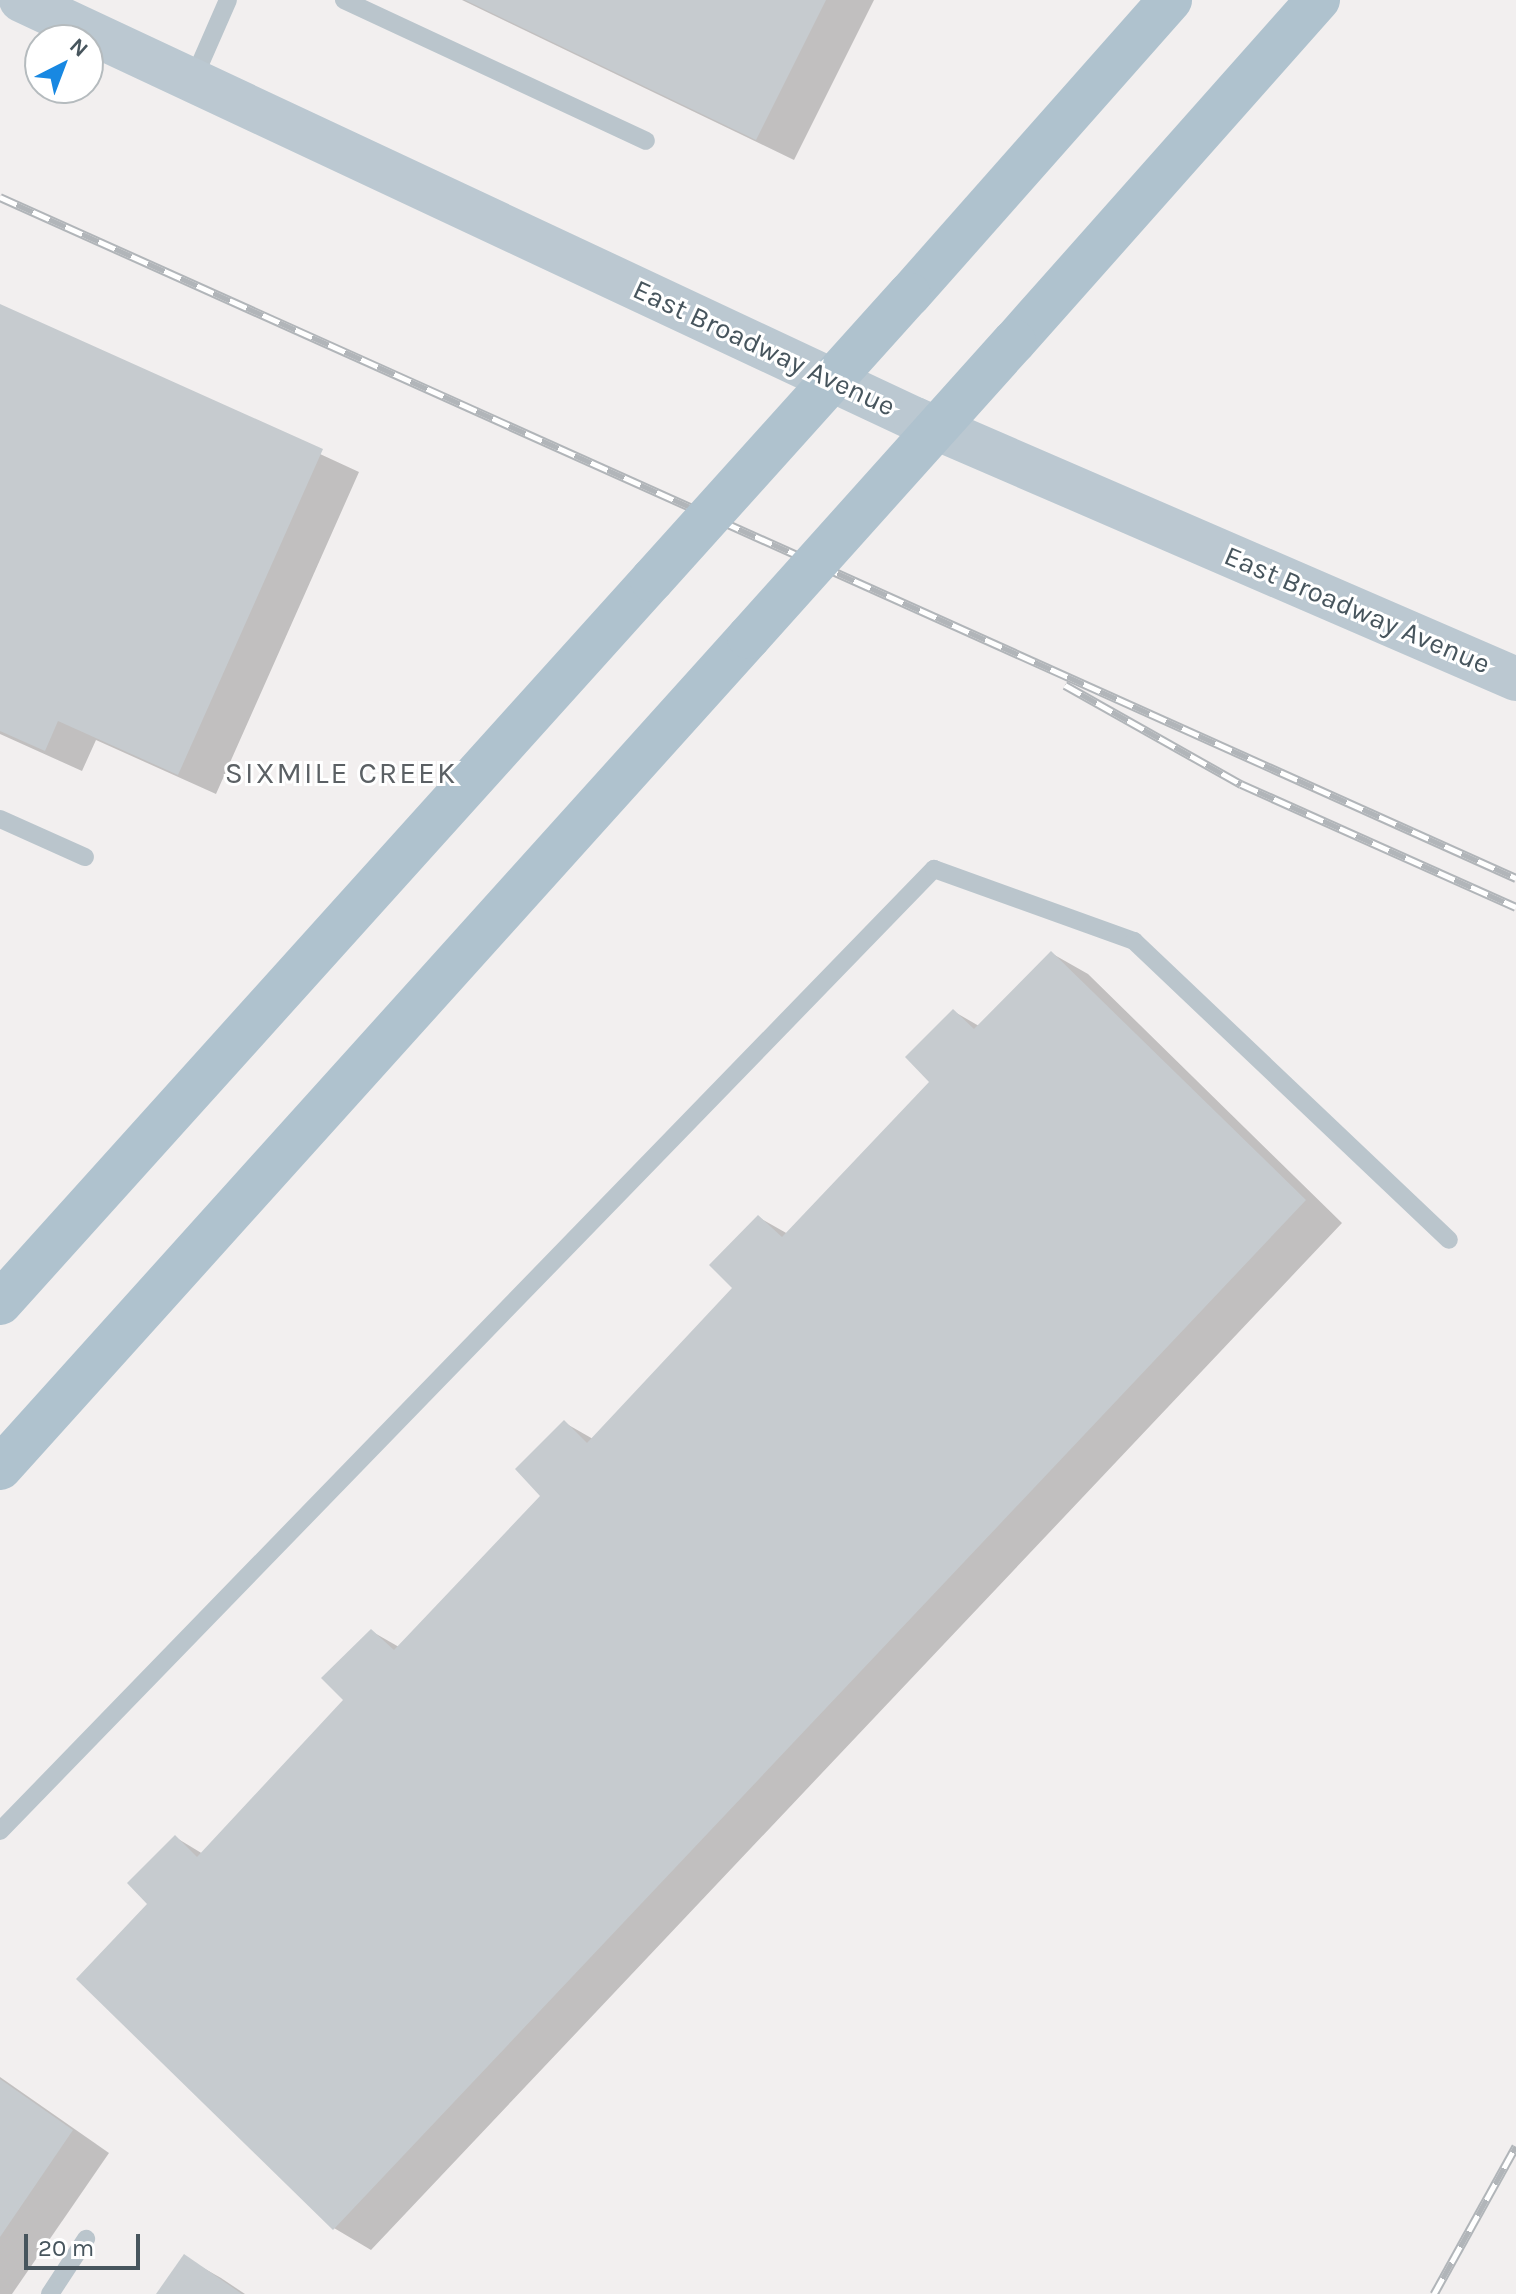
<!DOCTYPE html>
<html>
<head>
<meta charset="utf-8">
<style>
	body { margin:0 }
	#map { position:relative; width:1516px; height:2294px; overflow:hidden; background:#f2efef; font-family:Karla,sans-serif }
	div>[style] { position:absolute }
	.shadow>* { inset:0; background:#0003 }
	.building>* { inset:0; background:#c6cbcf }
	.service>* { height:18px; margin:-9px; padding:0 9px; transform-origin:9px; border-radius:9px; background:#bac5cc }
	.secondary>* { height:44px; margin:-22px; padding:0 22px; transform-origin:22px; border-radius:22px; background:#bbc8d1 }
	.primary>* { height:44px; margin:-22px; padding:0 22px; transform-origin:22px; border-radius:22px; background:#afc2ce }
	.rail>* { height:9px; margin-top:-4.5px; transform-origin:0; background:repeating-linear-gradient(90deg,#fff 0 18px,#b1b5b9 0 36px); box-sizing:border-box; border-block:2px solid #b1b5b9 }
	.primary-bridge>* { height:44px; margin:-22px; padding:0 22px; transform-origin:22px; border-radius:22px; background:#afc2ce }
	span { translate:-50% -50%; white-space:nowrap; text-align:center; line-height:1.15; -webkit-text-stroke:6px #fff; paint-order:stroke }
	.street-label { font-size:28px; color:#47555d }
	.neighbourhood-label { font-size:30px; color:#5b6064; letter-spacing:2px }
	.north { position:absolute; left:24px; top:24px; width:80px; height:80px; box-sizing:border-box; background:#fff; border:2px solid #b5bbbe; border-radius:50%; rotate:42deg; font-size:22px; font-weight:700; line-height:32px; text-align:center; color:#47555d }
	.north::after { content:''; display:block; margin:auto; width:28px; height:36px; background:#1888e2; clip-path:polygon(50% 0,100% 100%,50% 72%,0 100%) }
	.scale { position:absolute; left:24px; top:2234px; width:116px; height:36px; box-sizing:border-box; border:4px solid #47555d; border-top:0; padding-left:10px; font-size:24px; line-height:28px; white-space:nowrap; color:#47555d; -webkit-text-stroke:6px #fff; paint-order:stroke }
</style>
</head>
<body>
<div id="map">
	<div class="shadow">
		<div style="clip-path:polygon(462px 0,874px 0,794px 160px)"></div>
		<div style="clip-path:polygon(0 306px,359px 472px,216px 794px,96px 740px,82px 771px,0 734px)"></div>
		<div style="clip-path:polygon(1051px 953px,1088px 974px,1342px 1223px,371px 2250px,334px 2228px,150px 1904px,175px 1837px,203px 1854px,346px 1700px,371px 1631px,399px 1647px,542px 1496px,565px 1423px,593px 1439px,735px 1288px,758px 1217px,788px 1234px,932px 1082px,953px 1011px,979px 1026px)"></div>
		<div style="clip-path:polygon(0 2077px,109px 2153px,12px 2294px,0 2294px)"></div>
		<div style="clip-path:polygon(184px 2257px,221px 2278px,245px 2294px,159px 2294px)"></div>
	</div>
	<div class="building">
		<div style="clip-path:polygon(465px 0,826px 0,756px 140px)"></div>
		<div style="clip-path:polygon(0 304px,323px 449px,178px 775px,58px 721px,45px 751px,0 731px)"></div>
		<div style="clip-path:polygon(1051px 951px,1306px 1200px,333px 2230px,76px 1979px,147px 1904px,127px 1883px,175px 1835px,197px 1857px,343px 1700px,321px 1678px,371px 1629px,394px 1650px,540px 1496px,515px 1469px,564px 1420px,587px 1443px,732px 1288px,709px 1265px,758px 1215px,782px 1237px,929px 1082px,905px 1057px,953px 1009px,974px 1029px)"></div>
		<div style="clip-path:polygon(0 2079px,73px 2130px,0 2237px)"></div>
		<div style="clip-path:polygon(184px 2254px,242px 2294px,156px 2294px)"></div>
	</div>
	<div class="service">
		<div style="left:344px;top:0;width:333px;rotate:25deg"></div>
		<div style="left:193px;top:80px;width:87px;rotate:-66.4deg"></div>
		<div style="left:0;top:819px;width:93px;rotate:24.1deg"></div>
		<div style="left:0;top:1831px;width:1341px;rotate:-45.85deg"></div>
		<div style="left:934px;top:869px;width:213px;rotate:19.8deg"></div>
		<div style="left:1134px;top:941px;width:434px;rotate:43.5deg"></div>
		<div style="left:50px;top:2294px;width:66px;rotate:-56.8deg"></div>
	</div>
	<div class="secondary">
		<div style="left:21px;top:0;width:987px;rotate:25.11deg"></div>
		<div style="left:915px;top:419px;width:655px;rotate:23.39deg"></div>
	</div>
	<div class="primary">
		<div style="left:909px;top:295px;width:394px;rotate:-48.5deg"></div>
		<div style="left:1014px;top:342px;width:458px;rotate:-48.4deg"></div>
		<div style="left:0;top:1303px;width:974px;rotate:-47.96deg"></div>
		<div style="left:0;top:1468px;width:1119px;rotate:-47.97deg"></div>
	</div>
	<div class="rail">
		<div style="left:0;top:197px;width:1662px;rotate:24.19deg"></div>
		<div style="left:1065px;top:685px;width:202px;rotate:29.4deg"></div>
		<div style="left:1241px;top:784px;width:301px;rotate:24.1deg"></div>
		<div style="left:1434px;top:2294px;width:169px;rotate:-61deg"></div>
	</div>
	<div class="primary-bridge">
		<div style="left:652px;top:580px;width:384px;rotate:-48deg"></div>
		<div style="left:749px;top:637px;width:397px;rotate:-48.1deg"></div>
	</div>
	<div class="street-label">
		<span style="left:764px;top:348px;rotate:25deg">East Broadway Avenue</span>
		<span style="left:1357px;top:610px;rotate:23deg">East Broadway Avenue</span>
	</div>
	<div class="neighbourhood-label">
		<span style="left:341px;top:773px">SIXMILE CREEK</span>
	</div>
	<div class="north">N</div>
	<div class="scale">20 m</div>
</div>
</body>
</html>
